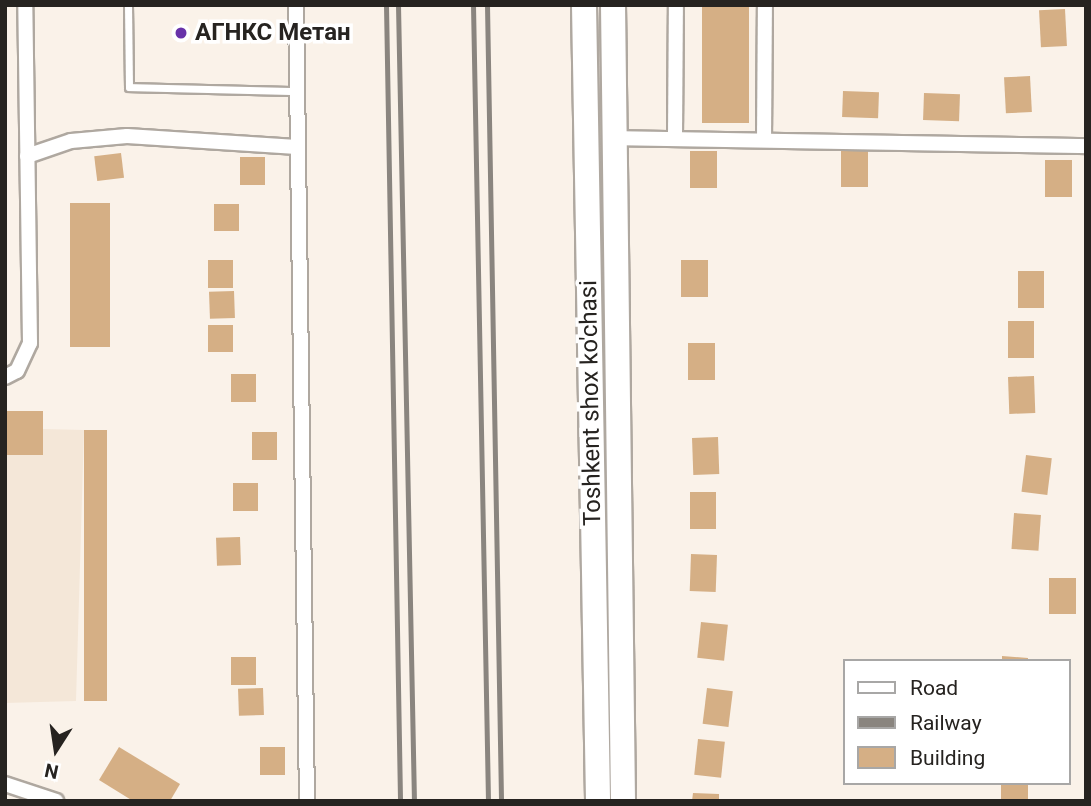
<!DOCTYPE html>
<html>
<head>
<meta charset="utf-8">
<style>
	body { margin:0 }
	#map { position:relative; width:1091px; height:806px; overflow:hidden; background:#faf2e9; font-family:Roboto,sans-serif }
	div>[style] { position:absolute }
	.built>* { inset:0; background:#f4e7d8 }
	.building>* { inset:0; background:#d5af85; transform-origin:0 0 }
	.roads { filter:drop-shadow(2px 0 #afa8a0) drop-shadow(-2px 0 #afa8a0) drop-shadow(0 2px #afa8a0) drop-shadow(0 -2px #afa8a0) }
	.service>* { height:7px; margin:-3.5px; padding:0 3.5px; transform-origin:3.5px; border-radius:3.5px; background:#fff }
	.minor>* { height:14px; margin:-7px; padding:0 7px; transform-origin:7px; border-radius:7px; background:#fff }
	.trunk>* { height:24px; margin:-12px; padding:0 12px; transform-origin:12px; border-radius:12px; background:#fff }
	.rail>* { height:5px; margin:-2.5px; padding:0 2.5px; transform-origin:2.5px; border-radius:2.5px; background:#8a857f }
	.dots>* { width:19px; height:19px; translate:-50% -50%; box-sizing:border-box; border:4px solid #fff; border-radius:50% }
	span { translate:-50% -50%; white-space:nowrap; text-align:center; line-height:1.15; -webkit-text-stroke:7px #fff; paint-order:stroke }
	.poi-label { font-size:24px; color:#262320; font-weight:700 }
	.left { translate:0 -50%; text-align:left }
	.street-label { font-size:24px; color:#262320 }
	.frame { position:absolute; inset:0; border:7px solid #262320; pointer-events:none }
	.legend { position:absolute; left:843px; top:659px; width:228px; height:126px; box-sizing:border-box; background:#fff; border:2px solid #a8a7a6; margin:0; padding:9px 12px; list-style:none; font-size:21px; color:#262320 }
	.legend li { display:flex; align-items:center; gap:14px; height:35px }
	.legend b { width:35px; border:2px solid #a8a7a6 }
	.north { position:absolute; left:21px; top:715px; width:70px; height:70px; -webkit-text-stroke:5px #fff; paint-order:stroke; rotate:192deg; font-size:19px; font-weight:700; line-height:28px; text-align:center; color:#262320 }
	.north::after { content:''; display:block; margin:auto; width:24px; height:32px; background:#262320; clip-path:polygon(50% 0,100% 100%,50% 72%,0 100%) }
</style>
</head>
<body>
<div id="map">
	<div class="built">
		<div style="clip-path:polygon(43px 411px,43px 429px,84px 430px,76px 701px,5px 703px,5px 412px)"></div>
	</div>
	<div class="building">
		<div style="left:702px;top:5px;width:47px;height:118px"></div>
		<div style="left:1065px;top:9px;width:37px;height:26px;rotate:87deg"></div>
		<div style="left:1030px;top:76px;width:36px;height:26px;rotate:87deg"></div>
		<div style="left:843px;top:91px;width:36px;height:26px;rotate:2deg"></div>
		<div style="left:924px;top:93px;width:36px;height:27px;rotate:2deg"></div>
		<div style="left:841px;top:150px;width:27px;height:37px"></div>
		<div style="left:690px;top:151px;width:27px;height:37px"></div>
		<div style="left:121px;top:153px;width:25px;height:27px;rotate:83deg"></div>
		<div style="left:265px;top:157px;width:28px;height:25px;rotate:90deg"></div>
		<div style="left:1045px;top:160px;width:27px;height:37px"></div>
		<div style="left:70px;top:203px;width:40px;height:144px"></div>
		<div style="left:214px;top:204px;width:25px;height:27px"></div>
		<div style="left:233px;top:260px;width:28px;height:25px;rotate:90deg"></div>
		<div style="left:708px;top:260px;width:37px;height:27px;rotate:90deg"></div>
		<div style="left:1018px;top:271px;width:26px;height:37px"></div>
		<div style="left:234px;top:291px;width:27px;height:25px;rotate:88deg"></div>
		<div style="left:1008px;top:321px;width:26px;height:37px"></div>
		<div style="left:233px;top:325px;width:27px;height:25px;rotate:90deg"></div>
		<div style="left:688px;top:343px;width:27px;height:37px"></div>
		<div style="left:231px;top:374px;width:25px;height:28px"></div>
		<div style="left:1034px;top:376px;width:37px;height:26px;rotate:88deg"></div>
		<div style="left:43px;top:411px;width:44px;height:38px;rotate:90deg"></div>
		<div style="left:84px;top:430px;width:23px;height:271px"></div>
		<div style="left:252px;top:432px;width:25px;height:28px"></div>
		<div style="left:718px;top:437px;width:37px;height:26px;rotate:88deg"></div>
		<div style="left:1026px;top:455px;width:26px;height:37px;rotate:7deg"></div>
		<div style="left:258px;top:483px;width:28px;height:25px;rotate:90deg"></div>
		<div style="left:690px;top:492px;width:26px;height:37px"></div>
		<div style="left:1014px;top:513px;width:27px;height:36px;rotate:4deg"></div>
		<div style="left:240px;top:537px;width:28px;height:24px;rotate:88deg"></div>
		<div style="left:691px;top:554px;width:26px;height:37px;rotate:2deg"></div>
		<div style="left:1049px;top:578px;width:27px;height:36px"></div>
		<div style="left:701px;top:622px;width:27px;height:36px;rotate:6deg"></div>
		<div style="clip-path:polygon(1002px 656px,1028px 658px,1028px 661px,1002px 661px)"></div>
		<div style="left:256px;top:657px;width:28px;height:25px;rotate:90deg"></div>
		<div style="left:263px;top:688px;width:27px;height:25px;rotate:88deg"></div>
		<div style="left:707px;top:688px;width:26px;height:36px;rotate:7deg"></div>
		<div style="left:698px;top:739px;width:27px;height:36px;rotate:6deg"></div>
		<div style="clip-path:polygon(119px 747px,180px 784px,170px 801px,133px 801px,99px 780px)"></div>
		<div style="left:260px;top:747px;width:25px;height:28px"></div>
		<div style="left:1001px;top:783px;width:27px;height:17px"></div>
		<div style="clip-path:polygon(693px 793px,719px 794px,719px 801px,692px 801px)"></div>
	</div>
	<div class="roads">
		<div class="service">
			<div style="left:128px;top:5px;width:82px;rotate:89.3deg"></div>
			<div style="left:129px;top:87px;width:168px;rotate:1.4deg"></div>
		</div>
		<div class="minor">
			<div style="left:296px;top:5px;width:796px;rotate:89.21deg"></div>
			<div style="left:675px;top:137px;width:132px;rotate:-89.6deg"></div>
			<div style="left:615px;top:138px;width:471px;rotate:1deg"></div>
			<div style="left:764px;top:139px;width:134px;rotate:-89.6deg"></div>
			<div style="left:27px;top:156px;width:46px;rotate:-18.8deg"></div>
			<div style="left:71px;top:141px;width:56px;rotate:-5.1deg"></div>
			<div style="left:127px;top:136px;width:170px;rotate:3.7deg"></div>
			<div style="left:5px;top:377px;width:13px;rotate:-27deg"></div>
			<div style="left:17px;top:371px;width:31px;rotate:-65deg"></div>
			<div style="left:30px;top:343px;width:338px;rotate:-90.8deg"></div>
			<div style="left:5px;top:784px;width:54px;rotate:18.4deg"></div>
		</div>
		<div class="trunk">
			<div style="left:584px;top:5px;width:796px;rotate:88.99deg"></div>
			<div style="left:613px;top:5px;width:796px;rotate:89.28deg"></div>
		</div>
	</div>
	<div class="rail">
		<div style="left:386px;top:5px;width:796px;rotate:88.99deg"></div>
		<div style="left:398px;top:5px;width:796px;rotate:88.85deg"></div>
		<div style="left:473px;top:5px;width:796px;rotate:88.92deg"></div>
		<div style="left:487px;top:5px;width:796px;rotate:88.99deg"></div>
	</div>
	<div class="dots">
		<div style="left:181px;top:33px;background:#6832a9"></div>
	</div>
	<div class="poi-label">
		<span class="left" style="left:195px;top:33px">АГНКС Метан</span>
	</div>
	<div class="street-label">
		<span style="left:591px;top:403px;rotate:-91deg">Toshkent shox ko'chasi</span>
	</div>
	<div class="frame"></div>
	<ul class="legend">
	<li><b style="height:9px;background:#fff"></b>Road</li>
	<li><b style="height:9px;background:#8a857f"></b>Railway</li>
	<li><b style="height:19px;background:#d5af85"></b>Building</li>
	</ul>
	<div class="north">N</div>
</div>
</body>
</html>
